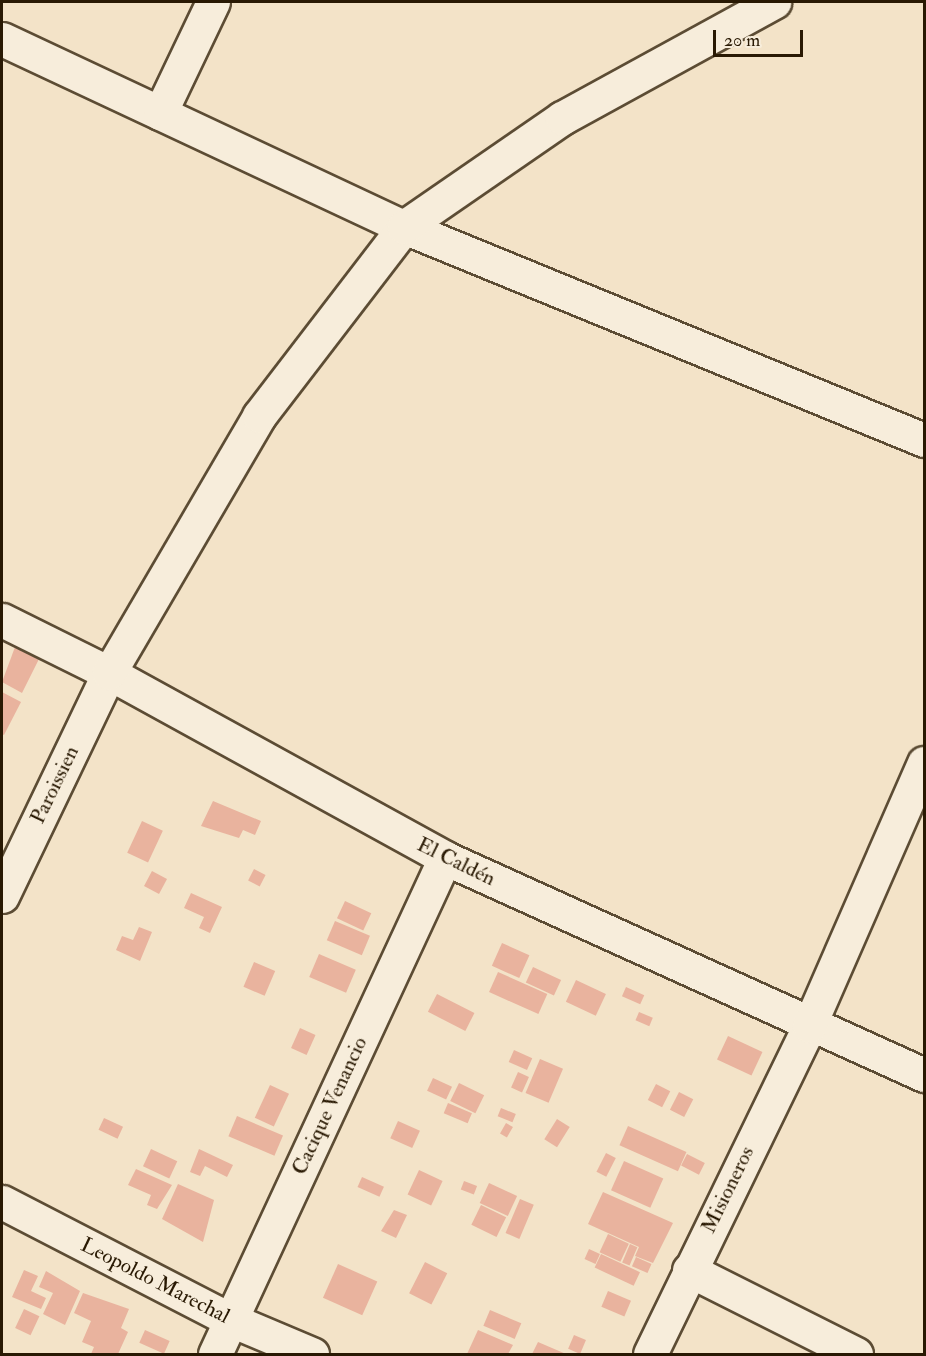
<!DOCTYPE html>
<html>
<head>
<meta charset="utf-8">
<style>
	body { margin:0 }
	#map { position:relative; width:926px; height:1356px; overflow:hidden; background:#f3e3c8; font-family:"IM FELL Double Pica",serif }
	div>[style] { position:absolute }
	.building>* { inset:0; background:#e9b39e; transform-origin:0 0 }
	.roads { filter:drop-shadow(2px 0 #5c4c34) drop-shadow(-2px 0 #5c4c34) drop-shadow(0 2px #5c4c34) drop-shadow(0 -2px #5c4c34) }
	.minor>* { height:33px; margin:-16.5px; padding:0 16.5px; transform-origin:16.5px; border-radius:16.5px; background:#f7eddb }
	span { translate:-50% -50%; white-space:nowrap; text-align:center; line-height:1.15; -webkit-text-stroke:6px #f7eddb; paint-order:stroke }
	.street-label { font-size:21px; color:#291903 }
	.frame { position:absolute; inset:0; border:3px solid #291903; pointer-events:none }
	.scale { position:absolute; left:713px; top:30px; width:90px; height:27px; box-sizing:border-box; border:3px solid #291903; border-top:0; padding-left:8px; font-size:18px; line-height:21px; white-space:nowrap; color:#291903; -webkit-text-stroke:4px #f7eddb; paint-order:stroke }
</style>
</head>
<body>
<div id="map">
	<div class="building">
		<div style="clip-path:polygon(15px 647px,39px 659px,22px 693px,2px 682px)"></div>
		<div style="clip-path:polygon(2px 692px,21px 702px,4px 735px,2px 734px)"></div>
		<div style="clip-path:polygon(213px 801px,261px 821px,255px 835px,243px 830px,239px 838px,201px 826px)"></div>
		<div style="left:142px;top:821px;width:23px;height:35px;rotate:25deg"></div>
		<div style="left:254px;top:869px;width:13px;height:13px;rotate:27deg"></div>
		<div style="left:152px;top:871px;width:17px;height:17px;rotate:28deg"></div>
		<div style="clip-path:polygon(191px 893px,222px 907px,210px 933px,199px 928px,204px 917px,184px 908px)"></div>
		<div style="left:345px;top:901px;width:29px;height:19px;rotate:25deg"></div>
		<div style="left:335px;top:921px;width:38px;height:21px;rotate:23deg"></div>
		<div style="clip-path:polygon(139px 927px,152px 932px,140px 961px,116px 950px,122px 936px,133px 940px)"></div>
		<div style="left:502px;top:943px;width:30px;height:25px;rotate:24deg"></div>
		<div style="left:319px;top:954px;width:40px;height:25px;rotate:23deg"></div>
		<div style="left:254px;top:962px;width:23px;height:27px;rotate:23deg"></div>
		<div style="left:533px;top:967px;width:31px;height:17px;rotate:25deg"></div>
		<div style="left:498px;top:972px;width:54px;height:22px;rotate:24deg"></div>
		<div style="left:576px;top:980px;width:33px;height:24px;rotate:25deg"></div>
		<div style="left:626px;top:987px;width:20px;height:10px;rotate:24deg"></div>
		<div style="left:437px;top:994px;width:42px;height:20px;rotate:27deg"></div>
		<div style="left:639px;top:1012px;width:15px;height:9px;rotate:23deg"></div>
		<div style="left:300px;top:1028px;width:17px;height:22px;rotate:24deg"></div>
		<div style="left:728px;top:1036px;width:38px;height:26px;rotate:25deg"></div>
		<div style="left:514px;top:1050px;width:20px;height:13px;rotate:24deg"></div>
		<div style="left:540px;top:1059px;width:25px;height:37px;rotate:23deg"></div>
		<div style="left:518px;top:1072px;width:12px;height:17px;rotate:24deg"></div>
		<div style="left:433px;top:1078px;width:21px;height:14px;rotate:25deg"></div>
		<div style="left:459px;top:1083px;width:28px;height:20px;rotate:26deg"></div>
		<div style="left:656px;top:1084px;width:16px;height:18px;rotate:27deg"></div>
		<div style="left:270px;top:1085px;width:21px;height:36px;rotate:25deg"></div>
		<div style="left:679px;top:1092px;width:16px;height:20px;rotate:27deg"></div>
		<div style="left:448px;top:1103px;width:26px;height:11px;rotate:23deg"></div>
		<div style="left:501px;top:1108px;width:16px;height:9px;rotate:22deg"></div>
		<div style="left:237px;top:1116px;width:50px;height:22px;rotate:23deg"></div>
		<div style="left:104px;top:1118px;width:21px;height:13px;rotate:25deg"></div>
		<div style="left:557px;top:1119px;width:15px;height:24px;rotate:32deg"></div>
		<div style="left:398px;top:1121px;width:24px;height:19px;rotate:24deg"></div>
		<div style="left:506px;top:1123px;width:8px;height:12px;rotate:30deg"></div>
		<div style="left:628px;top:1126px;width:64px;height:21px;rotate:24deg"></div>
		<div style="left:151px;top:1149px;width:29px;height:19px;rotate:25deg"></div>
		<div style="clip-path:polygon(199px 1149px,233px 1165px,227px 1177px,205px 1166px,200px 1176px,190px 1172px)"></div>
		<div style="left:606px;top:1153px;width:11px;height:21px;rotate:27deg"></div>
		<div style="left:687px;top:1154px;width:20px;height:13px;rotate:27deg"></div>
		<div style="left:624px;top:1161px;width:43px;height:32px;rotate:24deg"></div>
		<div style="clip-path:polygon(136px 1169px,172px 1185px,157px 1209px,147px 1205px,151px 1195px,128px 1185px)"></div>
		<div style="left:419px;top:1170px;width:26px;height:27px;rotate:25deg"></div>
		<div style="left:362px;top:1177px;width:24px;height:11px;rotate:24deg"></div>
		<div style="left:464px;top:1181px;width:14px;height:9px;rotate:21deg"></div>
		<div style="left:489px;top:1183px;width:31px;height:22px;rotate:25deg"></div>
		<div style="clip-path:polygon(178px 1184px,214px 1200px,203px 1242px,162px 1219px)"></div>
		<div style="clip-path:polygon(603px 1192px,673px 1223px,653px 1263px,635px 1256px,639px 1247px,588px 1224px)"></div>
		<div style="left:520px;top:1199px;width:15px;height:37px;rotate:23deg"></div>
		<div style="left:481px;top:1205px;width:28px;height:22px;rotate:26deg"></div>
		<div style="clip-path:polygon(394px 1210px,407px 1215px,396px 1238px,381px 1231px)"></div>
		<div style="left:608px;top:1234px;width:23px;height:20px;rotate:25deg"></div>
		<div style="left:630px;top:1244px;width:8px;height:20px;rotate:23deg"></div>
		<div style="left:589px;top:1249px;width:12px;height:11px;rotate:24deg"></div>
		<div style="left:601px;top:1254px;width:43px;height:15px;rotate:25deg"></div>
		<div style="left:636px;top:1257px;width:17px;height:10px;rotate:24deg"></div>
		<div style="left:425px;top:1262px;width:25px;height:35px;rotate:27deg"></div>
		<div style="left:338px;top:1264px;width:43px;height:37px;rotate:24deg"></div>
		<div style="clip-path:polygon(24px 1270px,38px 1276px,31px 1291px,46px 1298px,41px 1309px,12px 1297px)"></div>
		<div style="clip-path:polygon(46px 1271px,80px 1291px,65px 1325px,43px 1314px,53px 1293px,39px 1287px)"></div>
		<div style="left:608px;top:1291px;width:25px;height:17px;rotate:23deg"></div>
		<div style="clip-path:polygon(83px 1293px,129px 1309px,121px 1328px,128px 1332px,118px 1354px,91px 1354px,94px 1347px,82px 1342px,91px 1321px,74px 1313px)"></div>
		<div style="left:24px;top:1309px;width:17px;height:21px;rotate:25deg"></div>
		<div style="left:490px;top:1310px;width:34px;height:17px;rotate:23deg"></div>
		<div style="left:145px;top:1330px;width:27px;height:14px;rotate:24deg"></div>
		<div style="clip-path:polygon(478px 1330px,513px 1345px,508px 1354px,467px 1354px)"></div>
		<div style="left:574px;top:1335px;width:13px;height:15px;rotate:23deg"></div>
		<div style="clip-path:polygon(538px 1342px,566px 1354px,532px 1354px)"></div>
	</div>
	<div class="roads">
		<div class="minor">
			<div style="left:2px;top:39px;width:444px;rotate:25.1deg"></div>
			<div style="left:404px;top:227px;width:562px;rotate:22.27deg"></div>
			<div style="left:160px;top:113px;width:123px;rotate:-64.5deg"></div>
			<div style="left:2px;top:620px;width:119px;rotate:26.4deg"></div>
			<div style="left:109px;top:673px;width:384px;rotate:28.8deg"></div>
			<div style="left:445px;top:858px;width:526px;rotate:24.37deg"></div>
			<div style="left:2px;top:896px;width:247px;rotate:-64.4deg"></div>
			<div style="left:109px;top:673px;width:298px;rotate:-59.7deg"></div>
			<div style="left:259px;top:416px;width:238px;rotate:-52.5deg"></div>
			<div style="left:404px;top:227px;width:192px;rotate:-34.6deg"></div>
			<div style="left:562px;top:118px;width:242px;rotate:-28.7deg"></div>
			<div style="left:2px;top:1202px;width:258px;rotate:27.3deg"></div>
			<div style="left:231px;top:1320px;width:88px;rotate:22.8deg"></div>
			<div style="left:689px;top:1270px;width:187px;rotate:26.7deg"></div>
			<div style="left:215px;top:1354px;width:547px;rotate:-65.12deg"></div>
			<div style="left:650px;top:1354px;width:365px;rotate:-64.1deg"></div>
			<div style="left:809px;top:1026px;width:287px;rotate:-66.4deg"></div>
		</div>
	</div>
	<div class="street-label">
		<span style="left:55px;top:785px;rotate:-64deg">Paroissien</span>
		<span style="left:456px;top:862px;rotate:26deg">El Caldén</span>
		<span style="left:330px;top:1106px;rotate:-65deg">Cacique Venancio</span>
		<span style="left:728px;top:1190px;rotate:-64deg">Misioneros</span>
		<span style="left:155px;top:1281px;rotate:27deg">Leopoldo Marechal</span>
	</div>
	<div class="frame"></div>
	<div class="scale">20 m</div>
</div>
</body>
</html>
